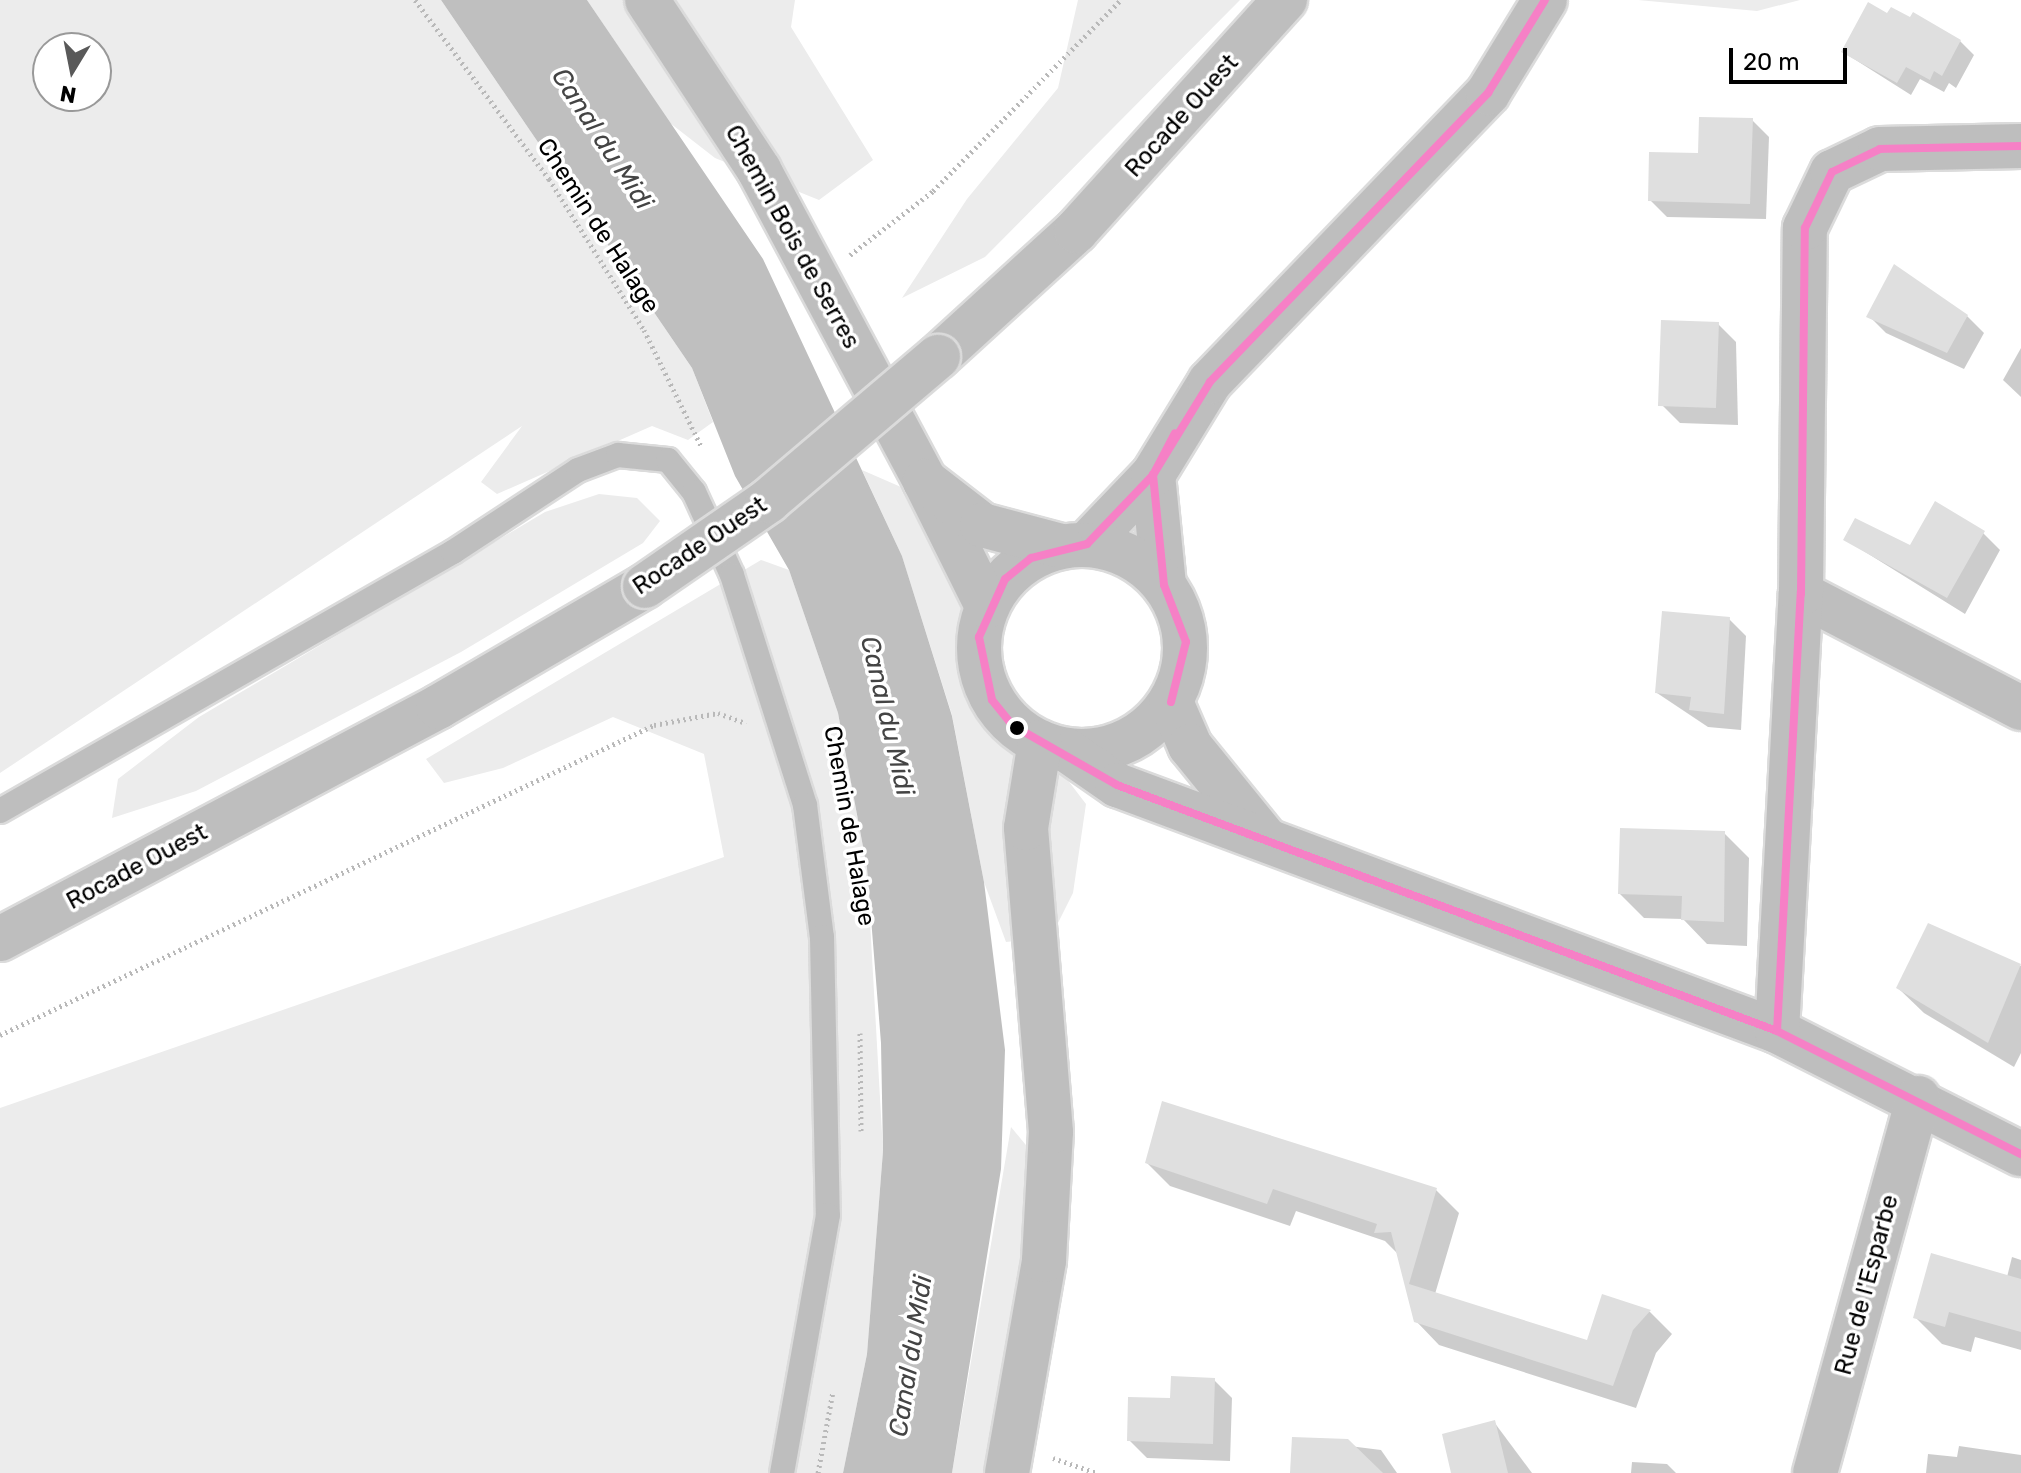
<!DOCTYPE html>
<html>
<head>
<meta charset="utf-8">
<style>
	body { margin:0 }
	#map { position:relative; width:2021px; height:1473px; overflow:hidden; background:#fff; font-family:Rubik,sans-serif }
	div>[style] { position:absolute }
	.green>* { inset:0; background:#ececec }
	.water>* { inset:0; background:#bfbfbf }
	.shadow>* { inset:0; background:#0003 }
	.building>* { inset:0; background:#dfdfdf; transform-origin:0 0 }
	.path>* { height:5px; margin-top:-2.5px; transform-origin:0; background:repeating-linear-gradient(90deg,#b9b9b9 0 2px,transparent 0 6px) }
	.roads { filter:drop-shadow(2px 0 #dbdbdb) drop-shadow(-2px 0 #dbdbdb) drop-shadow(0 2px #dbdbdb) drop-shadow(0 -2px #dbdbdb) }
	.lane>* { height:24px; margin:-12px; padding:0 12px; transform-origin:12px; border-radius:12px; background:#bebebe }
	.street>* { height:44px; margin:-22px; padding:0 22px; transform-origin:22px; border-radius:22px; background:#bebebe }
	.street>.ring { margin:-22px; padding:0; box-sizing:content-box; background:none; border:44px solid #bebebe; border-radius:50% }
	.primary>* { height:44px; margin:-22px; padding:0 22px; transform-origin:22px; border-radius:22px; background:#bebebe }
	.bridges { filter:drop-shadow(2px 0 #dbdbdb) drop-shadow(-2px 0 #dbdbdb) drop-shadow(0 2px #dbdbdb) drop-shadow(0 -2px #dbdbdb) }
	.primary-bridge>* { height:44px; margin:-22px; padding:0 22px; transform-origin:22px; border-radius:22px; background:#bebebe }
	.bus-1>* { height:8px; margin:-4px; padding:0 4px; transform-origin:4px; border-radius:4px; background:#f680c6 }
	.dots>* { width:22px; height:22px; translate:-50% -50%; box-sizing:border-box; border:4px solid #fff; border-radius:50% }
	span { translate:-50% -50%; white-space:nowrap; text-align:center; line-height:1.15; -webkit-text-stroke:7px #fff; paint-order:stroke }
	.street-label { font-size:24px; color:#000 }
	.water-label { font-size:26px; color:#444; font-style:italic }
	.north { position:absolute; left:32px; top:32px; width:80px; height:80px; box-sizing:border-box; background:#fff; border:2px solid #999; border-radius:50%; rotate:190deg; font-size:22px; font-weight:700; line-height:32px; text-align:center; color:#000 }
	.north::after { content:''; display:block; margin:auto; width:28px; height:36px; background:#595959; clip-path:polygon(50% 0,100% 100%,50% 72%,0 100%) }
	.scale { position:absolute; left:1729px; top:48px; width:118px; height:36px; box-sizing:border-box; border:4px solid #000; border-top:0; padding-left:10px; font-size:24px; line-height:28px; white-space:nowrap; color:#000; -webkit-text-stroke:6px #fff; paint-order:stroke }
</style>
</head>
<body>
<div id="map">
	<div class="green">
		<div style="clip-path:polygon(evenodd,0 0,441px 0,692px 368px,713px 422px,688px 440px,652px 426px,497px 494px,481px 482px,522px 426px,0 773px,0 0,48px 48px,96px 48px,96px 96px,48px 96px,48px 48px)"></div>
		<div style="clip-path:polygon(587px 0,795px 0,791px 27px,873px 160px,819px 200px,715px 158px,670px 123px)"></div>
		<div style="clip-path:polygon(1078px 0,1240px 0,985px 257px,902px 298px,967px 199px,1058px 88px)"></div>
		<div style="clip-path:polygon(1638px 0,1800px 0,1757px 11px)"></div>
		<div style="clip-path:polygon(862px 470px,917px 494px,967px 598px,969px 651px,1086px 804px,1073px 893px,1051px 937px,1006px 942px,984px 882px,952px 715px,902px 556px)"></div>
		<div style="clip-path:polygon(599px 494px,637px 498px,660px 521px,643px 543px,461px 652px,196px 791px,112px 818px,118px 779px,199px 717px,545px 512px)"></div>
		<div style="clip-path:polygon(761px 560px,789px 570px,838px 713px,867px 868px,883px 1151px,867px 1354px,843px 1473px,0 1473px,0 1108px,724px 857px,704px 754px,613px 717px,503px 768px,444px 783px,426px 759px)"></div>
		<div style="clip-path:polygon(1011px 1127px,1049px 1173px,993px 1473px,952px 1473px)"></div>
	</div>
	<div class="water">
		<div style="clip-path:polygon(441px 0,587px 0,763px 259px,902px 556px,952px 716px,984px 882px,1005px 1050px,1001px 1169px,952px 1473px,843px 1473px,867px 1354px,883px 1151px,881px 1043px,867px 868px,838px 713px,789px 570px,735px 476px,692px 368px)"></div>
	</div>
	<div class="shadow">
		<div style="clip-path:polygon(1888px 15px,1960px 41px,1974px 55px,1956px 88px,1949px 83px,1944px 92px,1920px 79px,1911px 95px,1843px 52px)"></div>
		<div style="clip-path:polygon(1752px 120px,1769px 137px,1766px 219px,1667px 217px,1650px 200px)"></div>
		<div style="clip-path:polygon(1869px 316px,1967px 316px,1984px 333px,1964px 369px,1886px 333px)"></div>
		<div style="clip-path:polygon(1718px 324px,1736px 342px,1738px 425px,1680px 423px,1662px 405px)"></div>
		<div style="clip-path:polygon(2021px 348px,2021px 397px,2003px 380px)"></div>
		<div style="clip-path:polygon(1983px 533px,2000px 550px,1965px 614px,1846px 540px,1911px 548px)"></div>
		<div style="clip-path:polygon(1729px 619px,1746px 636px,1741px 730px,1708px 727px,1657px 693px)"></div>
		<div style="clip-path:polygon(1724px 833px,1749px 858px,1747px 946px,1707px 944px,1683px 919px,1644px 918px,1620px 894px)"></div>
		<div style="clip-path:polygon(1929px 925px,2021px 966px,2021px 1053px,2014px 1067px,1924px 1013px,1898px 988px)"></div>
		<div style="clip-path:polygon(1147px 1163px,1436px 1190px,1459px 1213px,1435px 1294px,1588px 1342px,1603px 1297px,1650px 1312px,1672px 1334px,1656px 1353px,1636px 1408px,1439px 1345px,1416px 1321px,1399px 1255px,1385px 1241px,1296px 1211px,1290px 1226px,1170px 1186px)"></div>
		<div style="clip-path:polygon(2012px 1257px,2021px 1260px,2021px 1350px,1975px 1337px,1971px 1352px,1942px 1344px,1915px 1317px,2007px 1277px)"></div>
		<div style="clip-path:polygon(1214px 1380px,1232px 1398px,1230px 1461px,1147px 1458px,1129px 1440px,1172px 1400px)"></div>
		<div style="clip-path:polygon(1494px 1422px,1532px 1473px,1454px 1473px)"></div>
		<div style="clip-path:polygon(1294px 1439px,1381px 1450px,1397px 1473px,1292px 1473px)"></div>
		<div style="clip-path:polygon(1959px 1446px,2021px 1455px,2021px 1473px,1926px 1473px,1928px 1454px,1957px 1457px)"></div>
		<div style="clip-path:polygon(1632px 1462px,1667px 1464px,1676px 1473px,1631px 1473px)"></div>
	</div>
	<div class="building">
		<div style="clip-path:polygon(1868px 2px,1887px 13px,1891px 7px,1910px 17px,1913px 12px,1961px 40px,1942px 76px,1934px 71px,1930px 80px,1906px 67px,1897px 83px,1841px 52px)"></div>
		<div style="clip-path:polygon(1699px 117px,1753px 118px,1750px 204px,1648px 201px,1649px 152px,1698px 153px)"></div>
		<div style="clip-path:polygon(1894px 264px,1968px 315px,1947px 353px,1866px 317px)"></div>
		<div style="left:1661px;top:320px;width:58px;height:86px;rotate:2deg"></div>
		<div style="clip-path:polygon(1935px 501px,1985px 531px,1947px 598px,1843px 540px,1855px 518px,1910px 545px)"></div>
		<div style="clip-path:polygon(1662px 611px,1730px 617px,1724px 714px,1689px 710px,1691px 697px,1655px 693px)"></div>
		<div style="clip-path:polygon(1620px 828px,1725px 831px,1724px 922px,1681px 920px,1682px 896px,1618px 894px)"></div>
		<div style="clip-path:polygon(1928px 923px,2021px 964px,1988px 1043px,1896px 988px)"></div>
		<div style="clip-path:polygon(1162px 1101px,1437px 1188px,1409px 1284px,1587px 1340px,1602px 1294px,1651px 1310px,1633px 1330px,1613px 1386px,1414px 1322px,1391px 1232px,1374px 1233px,1377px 1224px,1273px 1189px,1267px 1204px,1145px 1163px)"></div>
		<div style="clip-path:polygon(1931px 1253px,2021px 1279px,2021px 1332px,1949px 1312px,1945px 1327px,1913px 1318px)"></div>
		<div style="clip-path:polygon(1171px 1376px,1215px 1378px,1213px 1444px,1127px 1441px,1128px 1397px,1170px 1398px)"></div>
		<div style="clip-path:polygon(1495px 1420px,1508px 1473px,1451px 1473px,1442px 1434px)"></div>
		<div style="clip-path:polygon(1292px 1437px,1348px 1439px,1383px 1473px,1290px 1473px)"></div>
	</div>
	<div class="path">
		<div style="left:415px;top:0;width:224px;rotate:53.2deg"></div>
		<div style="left:549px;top:179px;width:178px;rotate:57.8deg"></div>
		<div style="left:644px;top:330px;width:129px;rotate:63.8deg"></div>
		<div style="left:850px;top:255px;width:105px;rotate:-37.6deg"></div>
		<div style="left:933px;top:191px;width:268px;rotate:-45.5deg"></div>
		<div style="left:860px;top:1033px;width:98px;rotate:89.4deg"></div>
		<div style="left:0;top:1035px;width:724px;rotate:-25.36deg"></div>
		<div style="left:654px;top:725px;width:65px;rotate:-10.6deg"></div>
		<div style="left:718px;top:713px;width:30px;rotate:20deg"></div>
		<div style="left:1053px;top:1458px;width:46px;rotate:18.8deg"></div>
		<div style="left:818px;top:1473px;width:83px;rotate:-79.6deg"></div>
	</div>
	<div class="roads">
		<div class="lane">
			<div style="left:0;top:811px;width:522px;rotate:-29.76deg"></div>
			<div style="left:453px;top:552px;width:149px;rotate:-33.3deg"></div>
			<div style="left:578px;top:470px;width:43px;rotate:-20.6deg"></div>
			<div style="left:618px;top:455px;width:50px;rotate:5.7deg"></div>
			<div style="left:668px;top:460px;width:41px;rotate:50.9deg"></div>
			<div style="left:694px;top:492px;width:91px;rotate:65.4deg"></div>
			<div style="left:732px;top:575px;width:241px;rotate:72.4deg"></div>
			<div style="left:805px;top:805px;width:133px;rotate:82.7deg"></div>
			<div style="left:822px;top:937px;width:278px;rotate:88.8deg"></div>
			<div style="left:828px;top:1215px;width:262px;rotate:100.1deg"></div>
		</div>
		<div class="street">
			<div style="left:647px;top:0;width:204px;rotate:56.6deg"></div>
			<div style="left:759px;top:170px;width:353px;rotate:61.9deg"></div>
			<div style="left:1153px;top:475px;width:111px;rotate:84.3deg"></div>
			<div style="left:1087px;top:544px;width:95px;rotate:-46.3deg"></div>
			<div style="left:1153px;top:475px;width:109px;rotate:-58.5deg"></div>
			<div style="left:1210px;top:382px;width:401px;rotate:-46.1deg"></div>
			<div style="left:1488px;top:93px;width:109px;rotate:-58.5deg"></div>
			<div class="ring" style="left:979px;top:545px;width:162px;height:162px"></div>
			<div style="left:1801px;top:594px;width:248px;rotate:27.4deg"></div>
			<div style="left:987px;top:606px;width:140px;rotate:-116.4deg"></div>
			<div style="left:925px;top:481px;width:72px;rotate:37.7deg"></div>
			<div style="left:982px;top:525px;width:82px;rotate:14.9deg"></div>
			<div style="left:1171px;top:702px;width:48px;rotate:66.6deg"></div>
			<div style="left:1190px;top:746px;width:117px;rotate:50.9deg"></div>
			<div style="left:1068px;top:751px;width:60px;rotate:34.8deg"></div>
			<div style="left:1117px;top:785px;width:704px;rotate:20.44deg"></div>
			<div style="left:1777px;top:1031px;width:273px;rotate:26.8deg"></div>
			<div style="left:1777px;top:1031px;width:438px;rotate:-86.9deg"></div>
			<div style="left:1801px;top:594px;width:366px;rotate:-89.4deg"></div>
			<div style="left:1805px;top:228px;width:62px;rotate:-64.3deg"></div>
			<div style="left:1832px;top:172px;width:53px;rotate:-25.6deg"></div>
			<div style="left:1880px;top:149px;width:141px;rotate:-1.2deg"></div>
			<div style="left:1007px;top:1473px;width:216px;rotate:-80.1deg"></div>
			<div style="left:1044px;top:1260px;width:128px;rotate:-86.9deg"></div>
			<div style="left:1051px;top:1132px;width:305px;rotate:-94.7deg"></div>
			<div style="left:1026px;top:828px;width:87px;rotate:-80.8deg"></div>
			<div style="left:1815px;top:1473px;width:389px;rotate:-74.6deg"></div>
		</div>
		<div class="primary">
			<div style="left:938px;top:357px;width:187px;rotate:-42.4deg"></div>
			<div style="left:1076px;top:231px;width:312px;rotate:-47.9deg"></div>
			<div style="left:0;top:939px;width:496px;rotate:-27.9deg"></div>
			<div style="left:438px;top:707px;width:240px;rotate:-30.3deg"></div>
		</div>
	</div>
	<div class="bridges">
		<div class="primary-bridge">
			<div style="left:645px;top:586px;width:150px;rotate:-34.6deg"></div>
			<div style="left:768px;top:501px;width:223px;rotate:-40.3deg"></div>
		</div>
	</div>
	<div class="bus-1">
		<div style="left:1545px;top:0;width:109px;rotate:121.5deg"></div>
		<div style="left:1488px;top:93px;width:401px;rotate:133.9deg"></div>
		<div style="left:1210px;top:382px;width:109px;rotate:121.5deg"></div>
		<div style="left:1153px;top:475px;width:95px;rotate:133.7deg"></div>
		<div style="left:1087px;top:544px;width:58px;rotate:166deg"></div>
		<div style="left:1031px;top:558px;width:33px;rotate:141deg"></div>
		<div style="left:1005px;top:579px;width:64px;rotate:114.1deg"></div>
		<div style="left:979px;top:637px;width:64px;rotate:78.3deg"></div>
		<div style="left:992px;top:700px;width:32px;rotate:51deg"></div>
		<div style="left:1012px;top:725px;width:121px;rotate:29.7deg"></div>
		<div style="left:1117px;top:785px;width:704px;rotate:20.44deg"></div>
		<div style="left:1777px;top:1031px;width:273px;rotate:26.8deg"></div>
		<div style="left:1171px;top:702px;width:62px;rotate:-76deg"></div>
		<div style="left:1186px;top:642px;width:61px;rotate:-111.1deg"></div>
		<div style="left:1164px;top:585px;width:111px;rotate:-95.7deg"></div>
		<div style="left:1153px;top:475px;width:47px;rotate:-62.4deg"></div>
		<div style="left:1777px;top:1031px;width:438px;rotate:-86.9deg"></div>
		<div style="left:1801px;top:594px;width:366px;rotate:-89.4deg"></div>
		<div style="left:1805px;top:228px;width:62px;rotate:-64.3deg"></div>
		<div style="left:1832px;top:172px;width:53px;rotate:-25.6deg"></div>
		<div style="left:1880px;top:149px;width:141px;rotate:-1.2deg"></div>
	</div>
	<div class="dots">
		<div style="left:1017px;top:728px;background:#000"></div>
	</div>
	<div class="street-label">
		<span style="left:1182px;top:116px;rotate:-48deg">Rocade Ouest</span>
		<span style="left:598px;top:226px;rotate:57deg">Chemin de Halage</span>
		<span style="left:792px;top:237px;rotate:61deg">Chemin Bois de Serres</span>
		<span style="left:700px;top:546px;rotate:-34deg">Rocade Ouest</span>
		<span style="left:849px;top:826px;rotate:80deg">Chemin de Halage</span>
		<span style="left:137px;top:867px;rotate:-28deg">Rocade Ouest</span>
		<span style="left:1867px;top:1285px;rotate:-75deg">Rue de l'Esparbe</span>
	</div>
	<div class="water-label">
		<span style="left:602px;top:139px;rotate:57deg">Canal du Midi</span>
		<span style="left:887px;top:716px;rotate:77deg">Canal du Midi</span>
		<span style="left:911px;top:1356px;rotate:-81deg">Canal du Midi</span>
	</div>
	<div class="north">N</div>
	<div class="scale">20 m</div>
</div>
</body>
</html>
